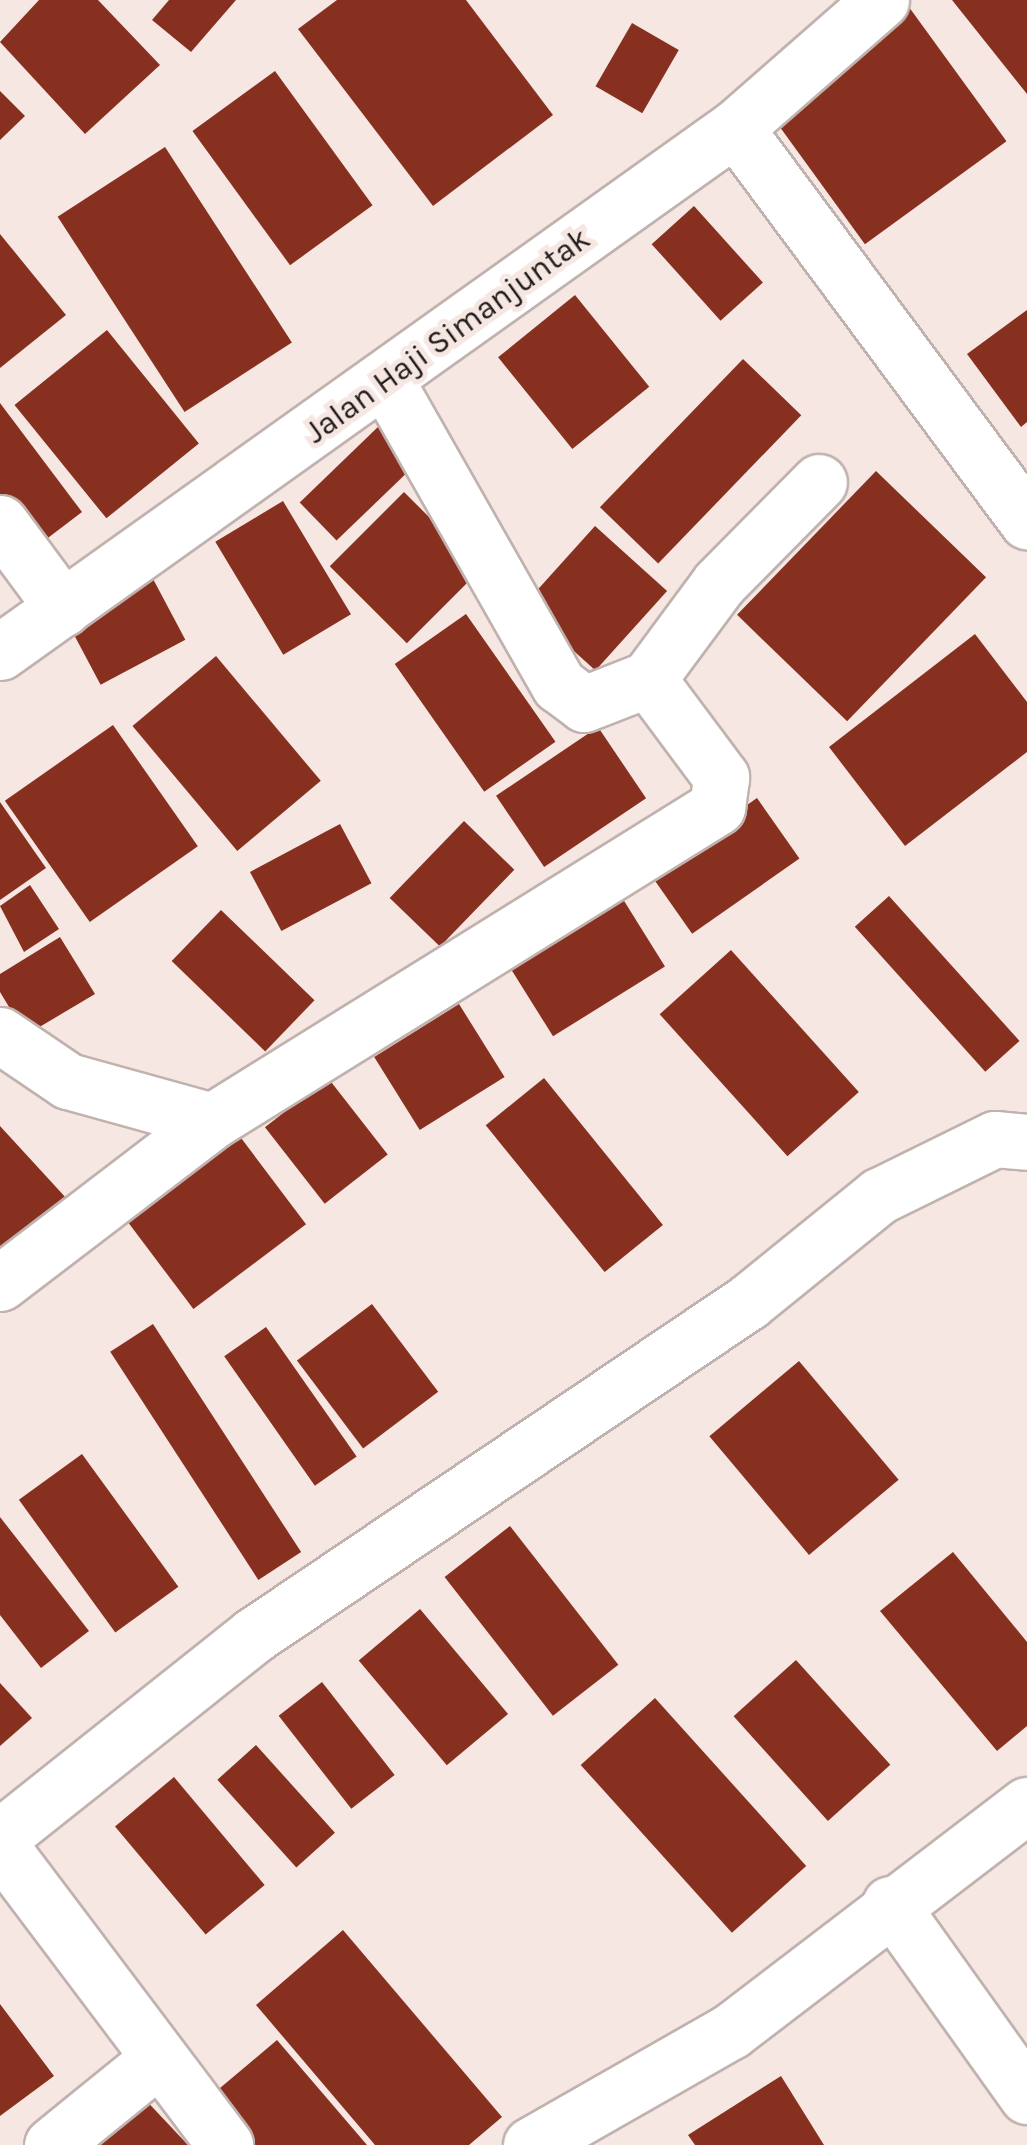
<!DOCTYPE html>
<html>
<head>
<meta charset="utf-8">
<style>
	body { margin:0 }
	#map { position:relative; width:1027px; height:2145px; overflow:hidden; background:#f6e7e3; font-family:Karla,sans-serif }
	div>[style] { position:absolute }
	.building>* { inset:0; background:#883020; transform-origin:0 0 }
	.roads { filter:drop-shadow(2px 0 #c0b2ae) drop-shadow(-2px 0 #c0b2ae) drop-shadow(0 2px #c0b2ae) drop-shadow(0 -2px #c0b2ae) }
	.minor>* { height:55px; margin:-27.5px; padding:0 27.5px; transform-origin:27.5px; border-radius:27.5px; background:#fff }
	span { translate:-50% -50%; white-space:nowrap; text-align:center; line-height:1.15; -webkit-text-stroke:10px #f6e7e3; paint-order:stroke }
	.street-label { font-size:32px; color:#201b1a }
</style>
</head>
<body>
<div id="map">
	<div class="building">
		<div style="clip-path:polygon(39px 0,98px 0,160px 65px,85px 134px,0 42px)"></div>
		<div style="clip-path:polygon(169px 0,236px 0,191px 52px,152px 20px)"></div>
		<div style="clip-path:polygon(337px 0,466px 0,553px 115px,433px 206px,298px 29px)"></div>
		<div style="clip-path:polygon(952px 0,1027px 0,1027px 94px)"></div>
		<div style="left:906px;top:3px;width:171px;height:175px;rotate:54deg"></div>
		<div style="left:632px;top:23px;width:54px;height:73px;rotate:30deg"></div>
		<div style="left:275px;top:71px;width:166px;height:102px;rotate:54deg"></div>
		<div style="clip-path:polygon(0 91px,25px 116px,0 140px)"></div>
		<div style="left:165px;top:147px;width:233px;height:128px;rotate:57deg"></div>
		<div style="left:694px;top:206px;width:103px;height:57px;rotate:48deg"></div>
		<div style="clip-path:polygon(0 234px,66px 315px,0 368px)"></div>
		<div style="left:575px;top:295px;width:118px;height:99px;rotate:51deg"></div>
		<div style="clip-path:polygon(1027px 310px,1027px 422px,1021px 427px,967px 354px)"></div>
		<div style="left:107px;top:330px;width:146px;height:119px;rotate:51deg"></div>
		<div style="left:743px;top:359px;width:81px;height:206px;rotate:44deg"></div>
		<div style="clip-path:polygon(0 403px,82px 512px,36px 547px,0 499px)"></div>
		<div style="left:381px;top:424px;width:53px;height:113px;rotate:46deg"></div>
		<div style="left:876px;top:471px;width:153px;height:200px;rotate:44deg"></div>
		<div style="left:404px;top:492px;width:109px;height:105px;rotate:45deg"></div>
		<div style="left:283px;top:501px;width:132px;height:79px;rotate:59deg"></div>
		<div style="left:595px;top:526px;width:97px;height:107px;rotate:42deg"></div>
		<div style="left:152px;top:577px;width:71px;height:96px;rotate:62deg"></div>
		<div style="left:466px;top:614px;width:156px;height:87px;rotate:55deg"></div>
		<div style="clip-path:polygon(975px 634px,1027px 702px,1027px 752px,905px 846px,829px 747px)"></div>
		<div style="left:216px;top:656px;width:163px;height:109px;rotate:50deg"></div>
		<div style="left:113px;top:725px;width:148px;height:132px;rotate:55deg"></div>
		<div style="left:598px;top:727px;width:86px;height:123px;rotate:56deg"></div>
		<div style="left:757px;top:798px;width:74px;height:131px;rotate:55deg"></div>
		<div style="clip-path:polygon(0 802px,46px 868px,0 900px)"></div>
		<div style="left:464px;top:821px;width:70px;height:107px;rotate:44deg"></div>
		<div style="left:340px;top:824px;width:67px;height:102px;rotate:62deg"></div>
		<div style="clip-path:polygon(30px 885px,59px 929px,24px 952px,0 906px)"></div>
		<div style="left:621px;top:896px;width:83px;height:132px;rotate:58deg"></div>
		<div style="left:889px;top:896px;width:195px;height:46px;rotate:48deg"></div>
		<div style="left:221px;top:910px;width:130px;height:71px;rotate:44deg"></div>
		<div style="clip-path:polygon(60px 937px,95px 994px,26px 1035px,0 992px,0 974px)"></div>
		<div style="left:731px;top:950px;width:191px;height:96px;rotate:48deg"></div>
		<div style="left:459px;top:1004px;width:86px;height:100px;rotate:58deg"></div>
		<div style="left:328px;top:1078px;width:97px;height:80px;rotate:52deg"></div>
		<div style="left:544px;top:1078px;width:189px;height:75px;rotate:51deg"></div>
		<div style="left:229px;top:1122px;width:128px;height:141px;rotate:53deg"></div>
		<div style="clip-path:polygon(0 1126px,67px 1199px,0 1259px)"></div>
		<div style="left:372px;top:1304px;width:110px;height:94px;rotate:53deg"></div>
		<div style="left:153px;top:1324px;width:272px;height:51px;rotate:57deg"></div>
		<div style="left:266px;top:1327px;width:158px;height:51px;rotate:55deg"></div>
		<div style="left:799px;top:1361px;width:155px;height:117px;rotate:50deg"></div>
		<div style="left:82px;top:1454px;width:164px;height:78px;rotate:54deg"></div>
		<div style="clip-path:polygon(0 1517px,89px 1631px,41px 1668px,0 1615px)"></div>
		<div style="left:510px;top:1526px;width:176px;height:83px;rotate:52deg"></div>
		<div style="clip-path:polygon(953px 1552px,1027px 1642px,1027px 1726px,997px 1751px,880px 1611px)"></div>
		<div style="left:420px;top:1609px;width:137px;height:80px;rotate:50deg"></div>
		<div style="left:796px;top:1660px;width:141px;height:84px;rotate:48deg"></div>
		<div style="left:322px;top:1682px;width:118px;height:55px;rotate:52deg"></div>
		<div style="clip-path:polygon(0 1683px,32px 1718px,0 1746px)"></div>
		<div style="left:655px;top:1698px;width:226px;height:100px;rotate:48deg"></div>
		<div style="left:256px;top:1745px;width:118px;height:52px;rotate:48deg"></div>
		<div style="left:174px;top:1777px;width:141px;height:77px;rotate:50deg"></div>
		<div style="clip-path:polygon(343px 1930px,502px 2117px,469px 2145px,375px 2145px,256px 2005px)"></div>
		<div style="clip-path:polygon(0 2004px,54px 2076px,0 2116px)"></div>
		<div style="clip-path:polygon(277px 2040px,367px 2145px,246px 2145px,207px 2099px)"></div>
		<div style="clip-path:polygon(781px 2076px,824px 2145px,695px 2145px,688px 2135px)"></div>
		<div style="clip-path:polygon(140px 2094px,188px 2145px,85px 2145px)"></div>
	</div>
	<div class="roads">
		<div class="minor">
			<div style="left:735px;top:128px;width:490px;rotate:53.4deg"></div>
			<div style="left:386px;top:381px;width:350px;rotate:60.4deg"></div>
			<div style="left:559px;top:685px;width:31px;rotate:37deg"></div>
			<div style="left:584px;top:704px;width:69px;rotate:-21.3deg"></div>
			<div style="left:648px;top:679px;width:119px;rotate:-53.5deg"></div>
			<div style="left:719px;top:583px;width:142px;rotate:-45.3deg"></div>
			<div style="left:0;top:523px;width:106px;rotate:53.5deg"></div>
			<div style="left:0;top:652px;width:903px;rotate:-35.49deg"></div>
			<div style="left:735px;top:128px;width:194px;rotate:-41.2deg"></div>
			<div style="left:0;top:1035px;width:82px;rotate:34.1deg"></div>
			<div style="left:68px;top:1081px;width:149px;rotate:15.5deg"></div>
			<div style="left:0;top:1283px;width:267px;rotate:-37.4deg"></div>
			<div style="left:212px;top:1121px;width:595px;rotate:-31.87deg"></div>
			<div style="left:717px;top:807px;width:30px;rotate:-82deg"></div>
			<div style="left:721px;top:777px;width:122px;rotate:-126.7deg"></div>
			<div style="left:0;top:1837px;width:325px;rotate:-38.5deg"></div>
			<div style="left:254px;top:1635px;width:596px;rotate:-33.98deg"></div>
			<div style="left:748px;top:1302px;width:169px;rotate:-39deg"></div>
			<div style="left:879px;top:1196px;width:129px;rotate:-26.2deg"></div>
			<div style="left:995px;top:1139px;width:32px;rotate:5deg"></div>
			<div style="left:0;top:1846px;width:374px;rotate:53deg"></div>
			<div style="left:890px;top:1904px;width:236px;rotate:54.5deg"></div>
			<div style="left:52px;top:2145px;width:136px;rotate:-39.1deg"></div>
			<div style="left:531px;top:2145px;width:230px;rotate:-29.7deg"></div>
			<div style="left:731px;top:2031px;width:372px;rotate:-37.4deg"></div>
		</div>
	</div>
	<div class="street-label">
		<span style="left:448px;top:336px;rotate:-36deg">Jalan Haji Simanjuntak</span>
	</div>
</div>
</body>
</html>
